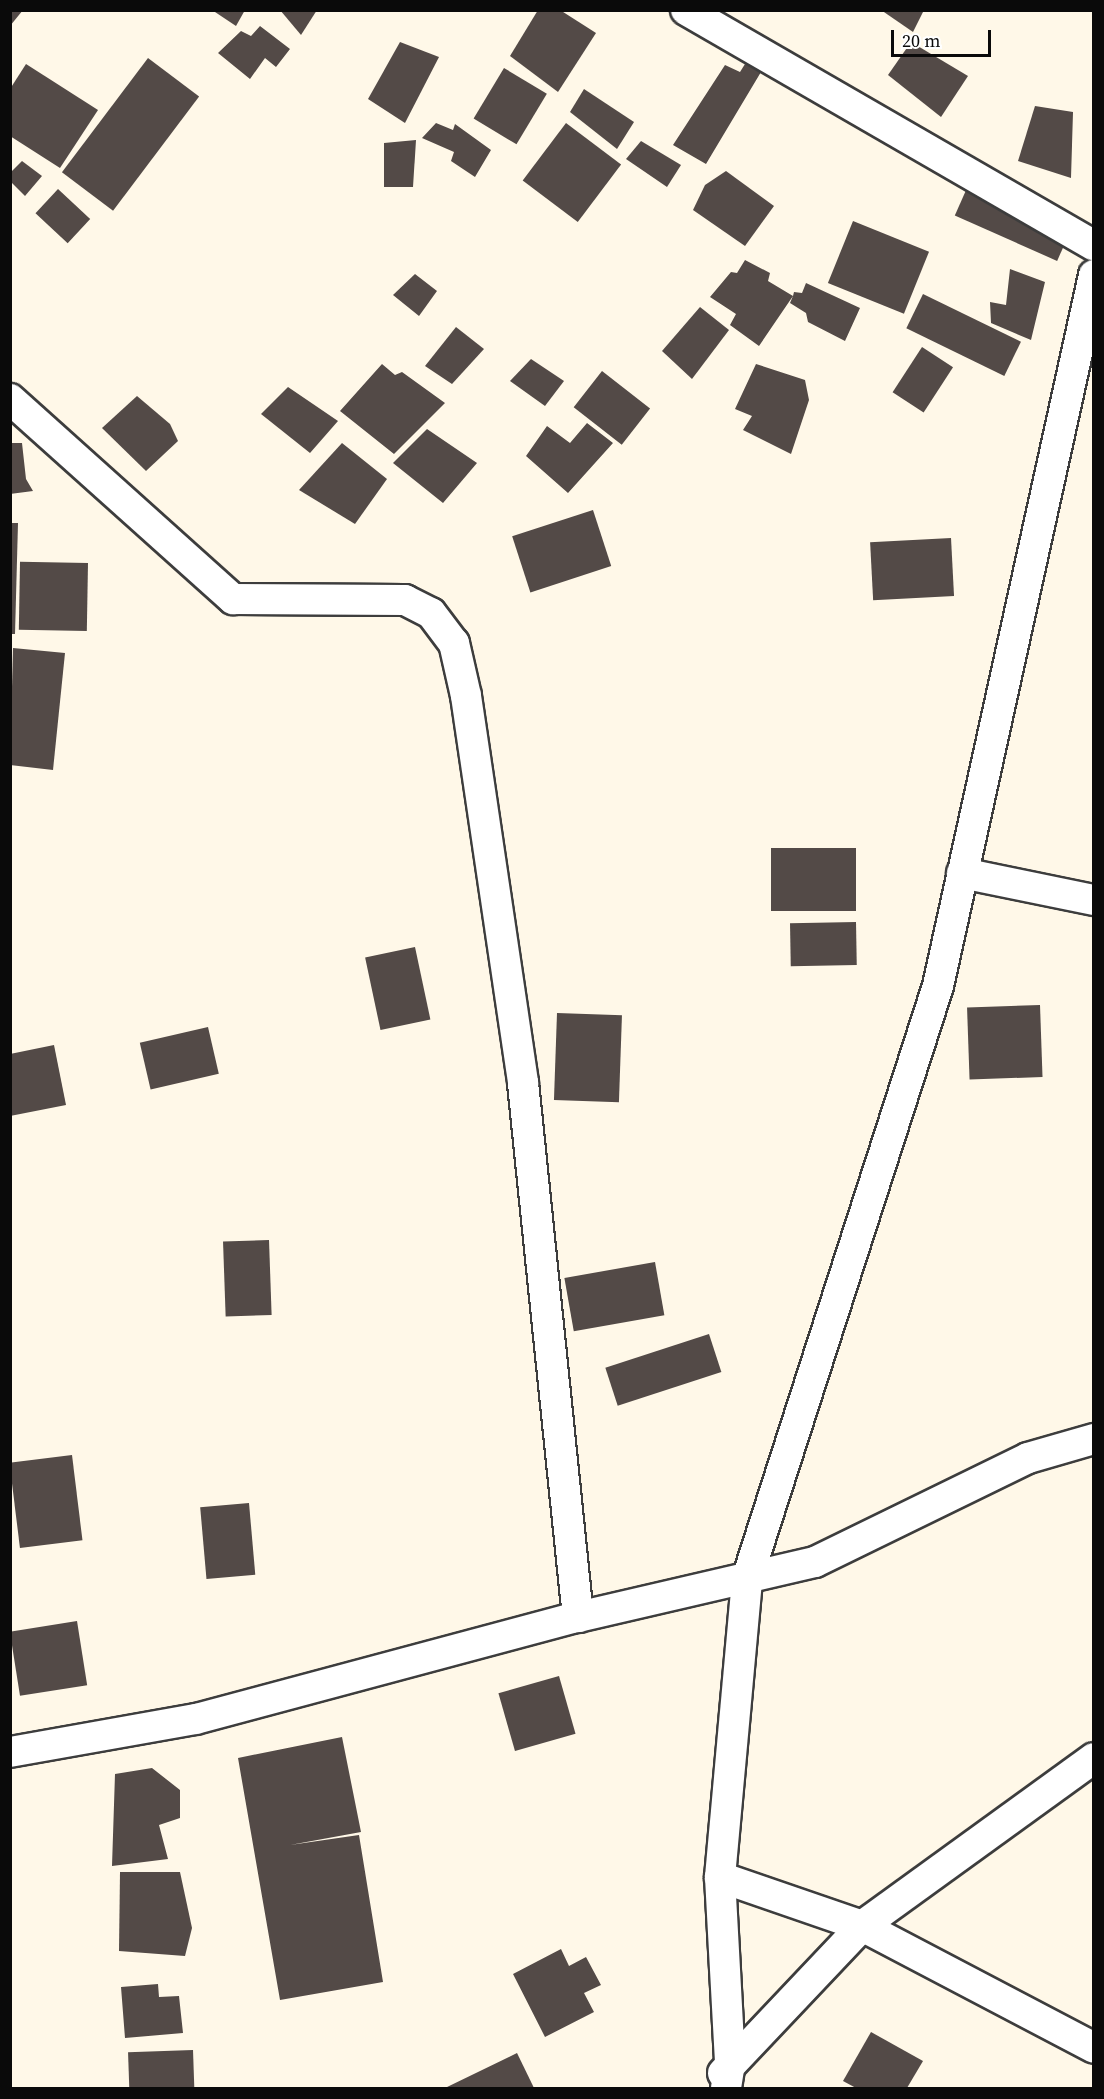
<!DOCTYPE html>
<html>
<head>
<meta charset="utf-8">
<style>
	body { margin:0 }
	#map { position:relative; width:1104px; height:2099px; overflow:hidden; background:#fff8e8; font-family:"Source Serif 4",serif }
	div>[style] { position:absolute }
	.building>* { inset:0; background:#534a47; transform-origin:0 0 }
	.roads { filter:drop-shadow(2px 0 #3d3d3d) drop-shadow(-2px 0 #3d3d3d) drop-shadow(0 2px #3d3d3d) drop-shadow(0 -2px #3d3d3d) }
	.street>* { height:30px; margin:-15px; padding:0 15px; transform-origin:15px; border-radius:15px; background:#fff }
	span { translate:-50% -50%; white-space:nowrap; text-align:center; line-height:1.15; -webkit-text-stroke:6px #fff; paint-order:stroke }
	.frame { position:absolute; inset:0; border:12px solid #0a0a0a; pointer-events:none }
	.scale { position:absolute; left:891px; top:30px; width:100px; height:27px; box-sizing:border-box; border:3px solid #0a0a0a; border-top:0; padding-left:8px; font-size:18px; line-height:21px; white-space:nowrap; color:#0a0a0a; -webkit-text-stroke:4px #fff; paint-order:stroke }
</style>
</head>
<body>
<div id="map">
	<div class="building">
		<div style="clip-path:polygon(10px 10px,23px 10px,10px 26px)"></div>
		<div style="clip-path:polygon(212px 10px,245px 10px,236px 26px)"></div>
		<div style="clip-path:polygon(280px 10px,317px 10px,301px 35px)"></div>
		<div style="clip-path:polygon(538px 10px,560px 10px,596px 33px,558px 92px,510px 56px)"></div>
		<div style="clip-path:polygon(881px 10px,924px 10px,913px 32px)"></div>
		<div style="clip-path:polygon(260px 26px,290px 49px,276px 67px,265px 58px,250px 79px,218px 53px,241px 31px,251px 36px)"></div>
		<div style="clip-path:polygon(400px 42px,439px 57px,405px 123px,368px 99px)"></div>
		<div style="clip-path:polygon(911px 42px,968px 76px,941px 117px,888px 75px)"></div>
		<div style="left:148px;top:58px;width:64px;height:143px;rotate:37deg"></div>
		<div style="clip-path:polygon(26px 64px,98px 110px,60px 168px,10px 136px,10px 89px)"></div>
		<div style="clip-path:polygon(745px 64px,761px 72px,706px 164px,673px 145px,725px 65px,740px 72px)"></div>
		<div style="left:504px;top:68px;width:50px;height:59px;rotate:31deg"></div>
		<div style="clip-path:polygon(584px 89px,634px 122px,617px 149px,570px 112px)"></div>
		<div style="clip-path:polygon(1035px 106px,1073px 112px,1071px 178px,1018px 161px)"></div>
		<div style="clip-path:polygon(436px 123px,453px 130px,455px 124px,491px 150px,475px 177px,451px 161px,454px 152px,422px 138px)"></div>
		<div style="left:566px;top:123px;width:69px;height:72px;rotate:37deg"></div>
		<div style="clip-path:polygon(416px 140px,413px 187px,384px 187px,384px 143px)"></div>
		<div style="clip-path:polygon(641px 141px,681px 165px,667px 187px,626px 159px)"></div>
		<div style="clip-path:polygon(22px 161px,42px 176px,25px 196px,10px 181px,10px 173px)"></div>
		<div style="clip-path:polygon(726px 171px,774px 206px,745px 246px,693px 210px,705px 185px)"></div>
		<div style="left:967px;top:188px;width:112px;height:30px;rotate:24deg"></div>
		<div style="left:58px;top:189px;width:44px;height:33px;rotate:43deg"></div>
		<div style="left:853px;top:221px;width:82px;height:67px;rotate:22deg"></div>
		<div style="clip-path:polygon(745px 260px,770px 273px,768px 281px,793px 296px,794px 292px,802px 293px,806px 283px,860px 308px,845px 341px,808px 322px,806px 313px,790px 303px,793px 296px,759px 346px,730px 325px,736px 314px,710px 297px,731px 272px,737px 273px)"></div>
		<div style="clip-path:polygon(1010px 269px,1045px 282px,1031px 340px,991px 323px,990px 302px,1006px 305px)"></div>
		<div style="clip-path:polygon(415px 274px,437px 291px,419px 316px,393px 295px)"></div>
		<div style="left:923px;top:294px;width:109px;height:38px;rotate:26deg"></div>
		<div style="clip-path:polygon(700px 307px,729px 330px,692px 379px,662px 351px)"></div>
		<div style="clip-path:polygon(456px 327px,484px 349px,452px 384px,425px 366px)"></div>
		<div style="left:922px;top:347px;width:37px;height:54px;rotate:33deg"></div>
		<div style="clip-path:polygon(531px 359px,564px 381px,545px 406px,510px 381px)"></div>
		<div style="clip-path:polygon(382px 364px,395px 375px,402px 372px,445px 403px,394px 454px,340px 411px)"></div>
		<div style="clip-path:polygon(756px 364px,805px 380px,809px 400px,791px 454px,743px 430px,752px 416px,735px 409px)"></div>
		<div style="left:602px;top:371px;width:61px;height:46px;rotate:38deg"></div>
		<div style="clip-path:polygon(288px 387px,338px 421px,310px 453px,261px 414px)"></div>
		<div style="clip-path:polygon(137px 396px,170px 424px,178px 441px,146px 471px,102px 428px)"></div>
		<div style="clip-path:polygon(587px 423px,613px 443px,568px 493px,526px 456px,547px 426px,570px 443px)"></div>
		<div style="clip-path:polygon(427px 429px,477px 463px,443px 503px,393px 463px)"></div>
		<div style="clip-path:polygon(10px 443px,22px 443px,26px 479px,33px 491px,10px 494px)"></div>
		<div style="clip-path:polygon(342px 443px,387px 479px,355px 524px,299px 490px)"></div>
		<div style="left:593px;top:510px;width:59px;height:85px;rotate:72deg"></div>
		<div style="clip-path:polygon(10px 523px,18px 523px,15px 634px,10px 634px)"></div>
		<div style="left:951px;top:538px;width:58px;height:81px;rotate:87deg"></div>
		<div style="left:88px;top:563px;width:68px;height:68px;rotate:91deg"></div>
		<div style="clip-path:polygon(13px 648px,65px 653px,53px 770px,10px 765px)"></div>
		<div style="left:771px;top:848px;width:85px;height:63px"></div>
		<div style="left:856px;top:922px;width:43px;height:66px;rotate:89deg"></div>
		<div style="left:415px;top:947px;width:74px;height:51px;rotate:78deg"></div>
		<div style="left:1040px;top:1005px;width:72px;height:73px;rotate:88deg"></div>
		<div style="left:557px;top:1013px;width:65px;height:87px;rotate:2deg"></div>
		<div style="left:208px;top:1027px;width:48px;height:70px;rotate:77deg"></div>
		<div style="clip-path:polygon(54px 1045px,66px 1105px,10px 1116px,10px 1054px)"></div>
		<div style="left:269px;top:1240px;width:75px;height:46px;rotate:88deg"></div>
		<div style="left:655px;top:1262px;width:54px;height:92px;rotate:80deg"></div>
		<div style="left:709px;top:1334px;width:40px;height:109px;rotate:72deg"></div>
		<div style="left:72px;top:1455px;width:86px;height:63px;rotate:83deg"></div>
		<div style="left:249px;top:1503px;width:72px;height:49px;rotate:85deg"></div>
		<div style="left:77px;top:1621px;width:65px;height:68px;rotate:81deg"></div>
		<div style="left:559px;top:1676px;width:60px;height:63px;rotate:74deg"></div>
		<div style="clip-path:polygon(342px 1737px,361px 1832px,290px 1845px,359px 1835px,383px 1982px,280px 2000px,238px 1758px)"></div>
		<div style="clip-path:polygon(152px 1768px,180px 1790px,180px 1818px,159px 1825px,168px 1859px,112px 1866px,115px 1774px)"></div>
		<div style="clip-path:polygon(120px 1872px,180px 1872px,192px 1928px,185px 1956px,119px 1951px)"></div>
		<div style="clip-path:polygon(561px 1949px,569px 1966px,586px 1957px,601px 1985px,584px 1993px,594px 2012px,545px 2037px,513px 1974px)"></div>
		<div style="clip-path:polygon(158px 1984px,159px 1997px,179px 1996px,183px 2033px,125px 2038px,121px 1987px)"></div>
		<div style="clip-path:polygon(871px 2032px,923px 2061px,907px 2088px,856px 2088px,843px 2081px)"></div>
		<div style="left:193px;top:2050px;width:38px;height:65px;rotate:88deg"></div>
		<div style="clip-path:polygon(517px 2053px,534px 2088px,445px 2088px)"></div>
	</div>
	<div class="roads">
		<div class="street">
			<div style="left:686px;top:10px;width:471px;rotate:30deg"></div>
			<div style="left:10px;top:399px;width:300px;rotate:41.9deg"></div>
			<div style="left:233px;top:599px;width:172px;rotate:0.3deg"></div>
			<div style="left:405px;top:600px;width:29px;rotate:27deg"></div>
			<div style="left:431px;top:613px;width:38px;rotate:53deg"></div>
			<div style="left:454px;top:643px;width:54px;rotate:77.2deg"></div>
			<div style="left:466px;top:696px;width:391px;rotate:81.6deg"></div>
			<div style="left:523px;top:1083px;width:537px;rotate:84.12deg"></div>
			<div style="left:962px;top:873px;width:135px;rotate:11.6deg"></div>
			<div style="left:10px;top:1752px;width:189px;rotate:-10.1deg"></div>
			<div style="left:196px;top:1719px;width:395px;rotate:-15deg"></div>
			<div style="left:578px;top:1617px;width:243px;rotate:-13.1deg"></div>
			<div style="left:815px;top:1562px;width:237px;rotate:-26deg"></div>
			<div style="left:1028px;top:1458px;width:69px;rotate:-16.1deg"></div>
			<div style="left:720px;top:1877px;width:150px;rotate:19deg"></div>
			<div style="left:862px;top:1926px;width:262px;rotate:27.7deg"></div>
			<div style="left:723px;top:2073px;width:202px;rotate:-46.6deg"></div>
			<div style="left:862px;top:1926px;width:286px;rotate:-35.9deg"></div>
			<div style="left:726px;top:2088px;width:26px;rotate:-81deg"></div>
			<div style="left:730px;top:2062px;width:185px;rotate:-93.1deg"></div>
			<div style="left:720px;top:1877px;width:299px;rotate:-84.8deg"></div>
			<div style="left:747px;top:1579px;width:623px;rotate:-72.15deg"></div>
			<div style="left:938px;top:986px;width:728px;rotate:-77.62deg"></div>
		</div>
	</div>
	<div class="frame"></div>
	<div class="scale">20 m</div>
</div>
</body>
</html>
